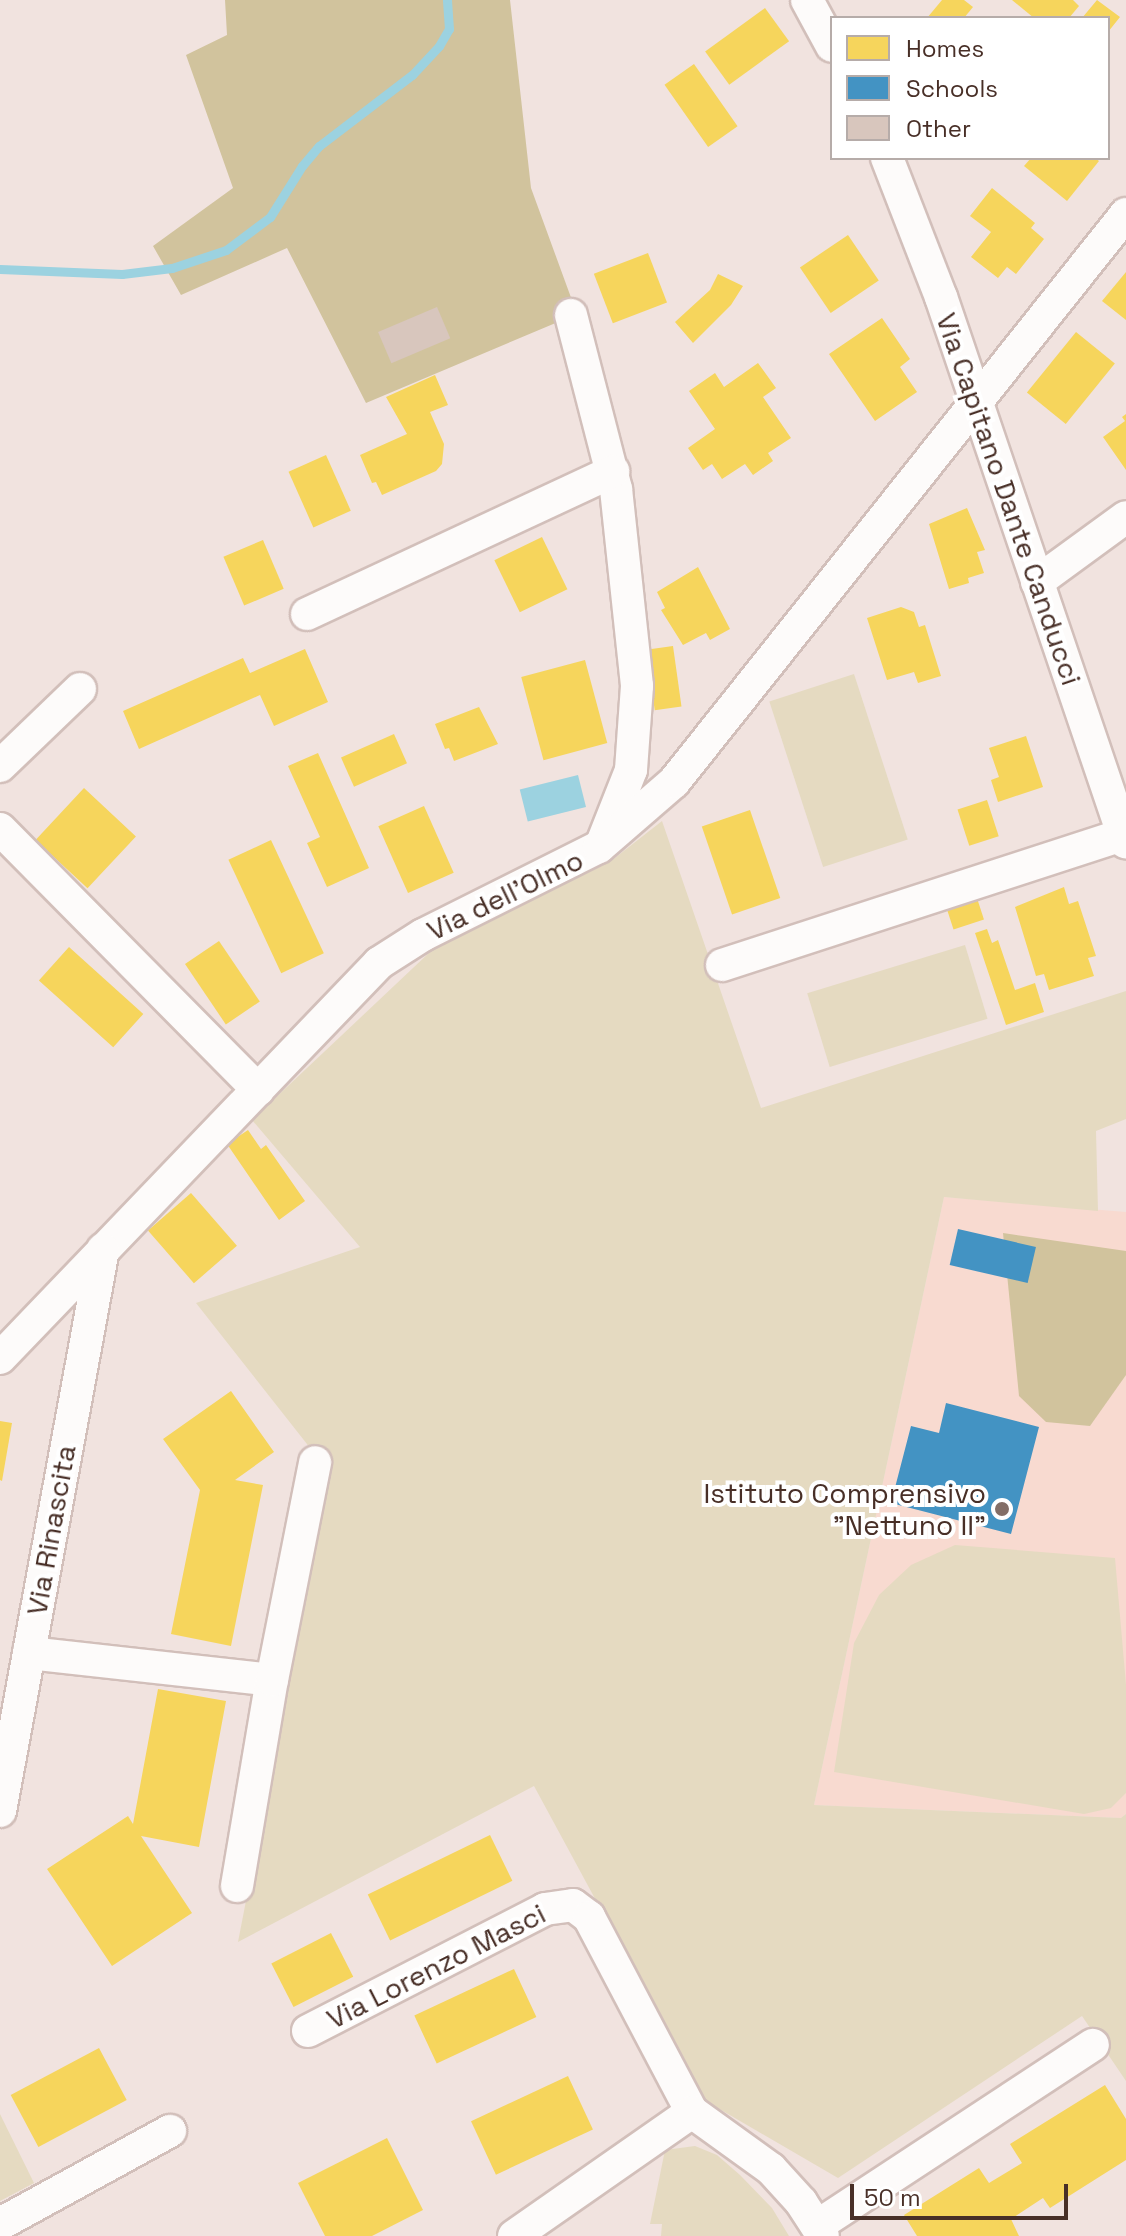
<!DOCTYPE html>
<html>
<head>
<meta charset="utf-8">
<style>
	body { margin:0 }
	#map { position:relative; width:1126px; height:2236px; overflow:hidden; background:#f1e3df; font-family:"Space Grotesk",sans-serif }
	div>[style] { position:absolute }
	.built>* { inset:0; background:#f8dad0 }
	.green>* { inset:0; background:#e5dac1; transform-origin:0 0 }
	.forest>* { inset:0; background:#d1c39d }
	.water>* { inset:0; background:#9cd2e0; transform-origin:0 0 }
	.homes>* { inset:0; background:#f6d55c; transform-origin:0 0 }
	.schools>* { inset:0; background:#4393c3; transform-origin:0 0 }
	.stream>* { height:9px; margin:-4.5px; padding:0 4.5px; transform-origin:4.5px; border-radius:4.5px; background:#9cd2e0 }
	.building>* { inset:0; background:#d8c6bd; transform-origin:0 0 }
	.roads { filter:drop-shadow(2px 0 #d2bfba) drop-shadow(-2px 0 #d2bfba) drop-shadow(0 2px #d2bfba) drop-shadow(0 -2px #d2bfba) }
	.street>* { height:32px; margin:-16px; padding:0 16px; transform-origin:16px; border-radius:16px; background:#fdfbfa }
	.dots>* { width:22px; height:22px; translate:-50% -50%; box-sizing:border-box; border:4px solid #fff; border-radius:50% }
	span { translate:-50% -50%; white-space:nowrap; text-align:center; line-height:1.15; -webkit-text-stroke:8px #fff; paint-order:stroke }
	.street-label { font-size:28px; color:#482f27 }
	.poi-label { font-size:28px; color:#482f27 }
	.right { translate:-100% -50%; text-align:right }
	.legend { position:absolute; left:830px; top:16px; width:280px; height:144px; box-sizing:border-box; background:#fff; border:2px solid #b6aca9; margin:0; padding:10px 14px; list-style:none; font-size:24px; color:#482f27 }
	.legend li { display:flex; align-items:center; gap:16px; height:40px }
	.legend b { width:40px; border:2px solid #b6aca9 }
	.scale { position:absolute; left:850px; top:2184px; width:218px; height:36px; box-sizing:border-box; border:4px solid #482f27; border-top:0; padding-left:10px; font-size:24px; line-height:28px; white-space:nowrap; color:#482f27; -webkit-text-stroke:6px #fff; paint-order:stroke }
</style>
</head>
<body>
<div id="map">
	<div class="built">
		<div style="clip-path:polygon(944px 1197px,1126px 1212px,1126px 1814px,1121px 1818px,814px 1805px)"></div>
	</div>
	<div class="green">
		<div style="left:854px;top:674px;width:174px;height:89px;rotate:72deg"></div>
		<div style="clip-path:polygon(662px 821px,761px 1108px,1126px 991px,1126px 1119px,1096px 1131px,1098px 1211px,944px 1197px,814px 1805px,1121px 1818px,1126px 1814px,1126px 2081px,1082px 2016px,838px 2178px,704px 2100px,534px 1786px,238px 1942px,329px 1472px,196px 1303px,360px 1247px,252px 1120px,431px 951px,611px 861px)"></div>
		<div style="left:965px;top:945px;width:77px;height:165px;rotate:73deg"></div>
		<div style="clip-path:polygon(955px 1545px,1115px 1558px,1126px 1685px,1126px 1793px,1111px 1808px,1084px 1814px,834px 1772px,854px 1643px,879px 1595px,911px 1565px)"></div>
		<div style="clip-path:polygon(0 2114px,34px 2183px,0 2201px)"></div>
		<div style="clip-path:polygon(695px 2146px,717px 2155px,740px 2175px,772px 2208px,789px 2236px,661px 2236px,662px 2224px,650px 2224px,665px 2150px)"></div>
	</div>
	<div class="forest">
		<div style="clip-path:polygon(225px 0,510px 0,531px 188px,577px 314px,366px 403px,287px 248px,181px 295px,153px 246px,233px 188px,186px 55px,227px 35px)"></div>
		<div style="clip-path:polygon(1003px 1233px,1126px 1251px,1126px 1375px,1090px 1426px,1046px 1422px,1019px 1396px)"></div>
	</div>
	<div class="water">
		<div style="left:578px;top:775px;width:33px;height:60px;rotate:76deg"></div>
	</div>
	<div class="homes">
		<div style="clip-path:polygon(942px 0,964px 0,973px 7px,964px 18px,927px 18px)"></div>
		<div style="clip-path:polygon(1012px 0,1073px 0,1079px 6px,1069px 18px,1034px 18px)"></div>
		<div style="clip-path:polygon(1097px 0,1120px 17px,1108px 32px,1108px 18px,1082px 18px)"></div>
		<div style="left:765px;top:8px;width:41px;height:74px;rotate:54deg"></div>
		<div style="left:694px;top:64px;width:76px;height:36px;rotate:55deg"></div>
		<div style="clip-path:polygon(1031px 158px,1095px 158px,1099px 161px,1067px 201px,1024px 166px)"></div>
		<div style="clip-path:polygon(992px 188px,1035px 223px,1031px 228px,1044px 239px,1016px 274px,1007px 267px,998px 278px,971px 257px,991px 232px,970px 216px)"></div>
		<div style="left:848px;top:235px;width:55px;height:58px;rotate:56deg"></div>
		<div style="left:648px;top:253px;width:53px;height:58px;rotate:69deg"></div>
		<div style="clip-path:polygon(1126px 272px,1126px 320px,1102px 301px)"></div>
		<div style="clip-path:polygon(718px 274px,743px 286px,731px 305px,693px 343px,675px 322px,710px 290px)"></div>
		<div style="clip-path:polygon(882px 318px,910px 359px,900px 367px,917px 392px,875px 421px,829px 354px)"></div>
		<div style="left:1076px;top:332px;width:50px;height:78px;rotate:39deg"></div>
		<div style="clip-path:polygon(758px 363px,776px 388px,763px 397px,791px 438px,768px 453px,773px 461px,753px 475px,745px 464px,722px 479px,712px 464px,703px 470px,688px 448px,715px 429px,689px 391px,715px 373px,724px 387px)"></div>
		<div style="clip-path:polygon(435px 375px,448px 405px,430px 412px,444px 444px,442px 464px,436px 471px,382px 495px,376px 482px,372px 483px,360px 455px,407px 434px,386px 397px)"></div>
		<div style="clip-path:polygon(1126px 414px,1126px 470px,1103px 437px,1125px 421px,1122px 417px)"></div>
		<div style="left:326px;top:455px;width:61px;height:41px;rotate:66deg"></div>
		<div style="clip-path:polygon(967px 508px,985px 550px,977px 552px,984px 573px,968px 578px,969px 583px,949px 589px,929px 524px)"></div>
		<div style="left:542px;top:537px;width:58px;height:53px;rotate:64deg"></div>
		<div style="left:263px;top:540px;width:53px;height:43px;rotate:67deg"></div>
		<div style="clip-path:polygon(698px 567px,730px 629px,710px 640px,706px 633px,683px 645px,661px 610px,665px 608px,657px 592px)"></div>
		<div style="clip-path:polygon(901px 607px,914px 612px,919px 627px,925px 625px,941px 676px,918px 683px,914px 672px,887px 680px,867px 618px)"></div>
		<div style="left:673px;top:646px;width:61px;height:27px;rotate:82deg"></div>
		<div style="clip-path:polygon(305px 649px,328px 702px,274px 726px,260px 695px,139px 749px,123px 711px,243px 658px,250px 673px)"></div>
		<div style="left:585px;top:660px;width:86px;height:66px;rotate:75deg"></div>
		<div style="clip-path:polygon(479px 707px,498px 744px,454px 761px,449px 748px,445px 749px,435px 724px)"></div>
		<div style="left:394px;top:734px;width:32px;height:58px;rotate:66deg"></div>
		<div style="clip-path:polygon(1026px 736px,1043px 787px,998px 802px,991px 780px,999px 777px,989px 748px)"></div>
		<div style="clip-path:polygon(318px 753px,369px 868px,327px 887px,307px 843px,320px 837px,288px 766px)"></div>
		<div style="left:84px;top:788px;width:71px;height:71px;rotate:43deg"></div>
		<div style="left:987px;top:800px;width:38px;height:31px;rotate:72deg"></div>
		<div style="left:424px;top:806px;width:73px;height:50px;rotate:66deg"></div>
		<div style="left:750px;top:810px;width:93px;height:51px;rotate:71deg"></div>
		<div style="left:271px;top:840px;width:125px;height:47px;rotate:65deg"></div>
		<div style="clip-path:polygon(1064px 887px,1069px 904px,1078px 901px,1096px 956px,1088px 958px,1094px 976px,1049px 990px,1044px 974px,1036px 976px,1015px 907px)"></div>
		<div style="left:975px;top:892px;width:29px;height:32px;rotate:72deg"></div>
		<div style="clip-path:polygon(987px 929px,992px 943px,998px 940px,1015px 990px,1035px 983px,1044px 1012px,1006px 1025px,975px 933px)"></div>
		<div style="left:219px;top:941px;width:73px;height:41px;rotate:56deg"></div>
		<div style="left:69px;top:947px;width:100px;height:45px;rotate:42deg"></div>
		<div style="clip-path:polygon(248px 1130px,261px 1149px,266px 1145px,305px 1201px,279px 1220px,227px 1144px)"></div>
		<div style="left:191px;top:1193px;width:70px;height:57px;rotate:49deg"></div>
		<div style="clip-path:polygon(231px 1391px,274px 1452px,235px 1480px,263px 1485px,231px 1646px,171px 1634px,200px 1490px,163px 1439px)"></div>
		<div style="clip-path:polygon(0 1421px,12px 1423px,2px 1481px,0 1480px)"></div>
		<div style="clip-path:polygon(158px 1689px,226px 1701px,199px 1847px,141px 1836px,192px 1913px,112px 1966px,47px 1869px,128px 1816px,133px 1824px)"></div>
		<div style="left:490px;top:1835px;width:51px;height:136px;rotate:64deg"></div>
		<div style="left:331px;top:1933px;width:49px;height:67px;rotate:63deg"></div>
		<div style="left:514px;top:1969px;width:53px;height:110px;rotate:65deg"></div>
		<div style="left:99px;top:2048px;width:59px;height:100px;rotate:62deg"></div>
		<div style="left:568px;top:2076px;width:59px;height:107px;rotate:65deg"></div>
		<div style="clip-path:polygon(1105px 2085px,1126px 2119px,1126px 2160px,1050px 2208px,1043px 2198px,1011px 2219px,1019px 2236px,917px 2236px,904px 2215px,979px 2168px,989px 2183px,1022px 2163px,1010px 2144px)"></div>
		<div style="clip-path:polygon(387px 2138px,423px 2210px,372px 2236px,325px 2236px,298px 2183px)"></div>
	</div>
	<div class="schools">
		<div style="left:958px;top:1229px;width:80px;height:37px;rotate:13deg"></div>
		<div style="clip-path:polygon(946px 1403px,1039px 1427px,1011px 1534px,891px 1503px,911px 1426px,939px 1433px)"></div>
	</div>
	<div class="stream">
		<div style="left:0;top:269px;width:122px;rotate:2.3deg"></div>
		<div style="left:122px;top:274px;width:50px;rotate:-6.8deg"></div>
		<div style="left:172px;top:268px;width:57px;rotate:-18.4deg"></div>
		<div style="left:226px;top:250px;width:55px;rotate:-36.9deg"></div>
		<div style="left:270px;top:217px;width:60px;rotate:-57.9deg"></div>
		<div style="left:302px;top:166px;width:26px;rotate:-50deg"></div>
		<div style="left:319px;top:146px;width:117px;rotate:-37.4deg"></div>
		<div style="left:412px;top:75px;width:40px;rotate:-47deg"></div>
		<div style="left:439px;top:46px;width:20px;rotate:-60deg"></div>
		<div style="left:449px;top:29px;width:29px;rotate:-94deg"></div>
	</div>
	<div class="building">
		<div style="left:437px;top:307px;width:34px;height:64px;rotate:67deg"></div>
	</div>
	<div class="roads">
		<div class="street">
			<div style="left:807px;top:0;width:52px;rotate:61.5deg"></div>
			<div style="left:887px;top:158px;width:149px;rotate:68.8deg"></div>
			<div style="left:941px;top:297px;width:576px;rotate:71.28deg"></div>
			<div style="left:571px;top:315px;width:180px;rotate:75.5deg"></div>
			<div style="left:616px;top:489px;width:198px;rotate:83.9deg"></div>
			<div style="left:637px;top:686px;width:84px;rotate:94.1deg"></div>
			<div style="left:631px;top:770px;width:76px;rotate:111.5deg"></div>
			<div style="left:1037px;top:582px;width:110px;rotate:-36.1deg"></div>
			<div style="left:307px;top:614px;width:338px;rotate:-25deg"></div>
			<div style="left:0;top:766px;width:111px;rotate:-43.9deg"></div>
			<div style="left:0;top:829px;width:367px;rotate:45.3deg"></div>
			<div style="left:722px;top:965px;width:425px;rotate:-18deg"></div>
			<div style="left:0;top:1358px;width:547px;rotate:-46.18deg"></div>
			<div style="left:379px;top:963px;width:52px;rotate:-32.5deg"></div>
			<div style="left:423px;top:935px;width:197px;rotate:-26.6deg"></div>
			<div style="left:599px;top:847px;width:99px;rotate:-40.9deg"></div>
			<div style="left:674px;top:782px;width:726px;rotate:-51.49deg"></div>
			<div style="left:29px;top:1653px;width:244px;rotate:6.3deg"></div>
			<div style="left:0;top:1811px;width:571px;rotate:-79.61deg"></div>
			<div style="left:237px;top:1886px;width:209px;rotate:-80.4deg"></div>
			<div style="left:272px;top:1680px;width:222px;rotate:-78.8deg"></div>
			<div style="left:308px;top:2031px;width:267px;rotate:-27.2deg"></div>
			<div style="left:545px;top:1909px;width:28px;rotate:-8deg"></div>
			<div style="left:573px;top:1905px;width:20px;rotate:37deg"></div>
			<div style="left:589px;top:1917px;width:221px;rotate:62.2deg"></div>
			<div style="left:692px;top:2112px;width:97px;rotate:35.8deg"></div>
			<div style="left:771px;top:2169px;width:45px;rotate:47.7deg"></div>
			<div style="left:801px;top:2202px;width:40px;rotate:57.1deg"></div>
			<div style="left:0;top:2224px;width:194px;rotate:-28.7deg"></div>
			<div style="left:817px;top:2226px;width:330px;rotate:-33.3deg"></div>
			<div style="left:514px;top:2236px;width:217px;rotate:-34.9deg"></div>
		</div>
	</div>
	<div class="dots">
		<div style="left:1002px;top:1509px;background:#836e67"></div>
	</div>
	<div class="street-label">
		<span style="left:1009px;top:499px;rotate:71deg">Via Capitano Dante Canducci</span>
		<span style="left:505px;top:895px;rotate:-26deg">Via dell'Olmo</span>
		<span style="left:51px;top:1530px;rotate:-80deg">Via Rinascita</span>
		<span style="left:436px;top:1966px;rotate:-27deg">Via Lorenzo Masci</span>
	</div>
	<div class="poi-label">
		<span class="right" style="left:986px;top:1509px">Istituto Comprensivo<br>"Nettuno II"</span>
	</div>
	<ul class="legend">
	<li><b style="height:22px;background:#f6d55c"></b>Homes</li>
	<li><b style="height:22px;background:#4393c3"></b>Schools</li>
	<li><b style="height:22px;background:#d8c6bd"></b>Other</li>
	</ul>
	<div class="scale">50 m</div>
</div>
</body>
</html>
